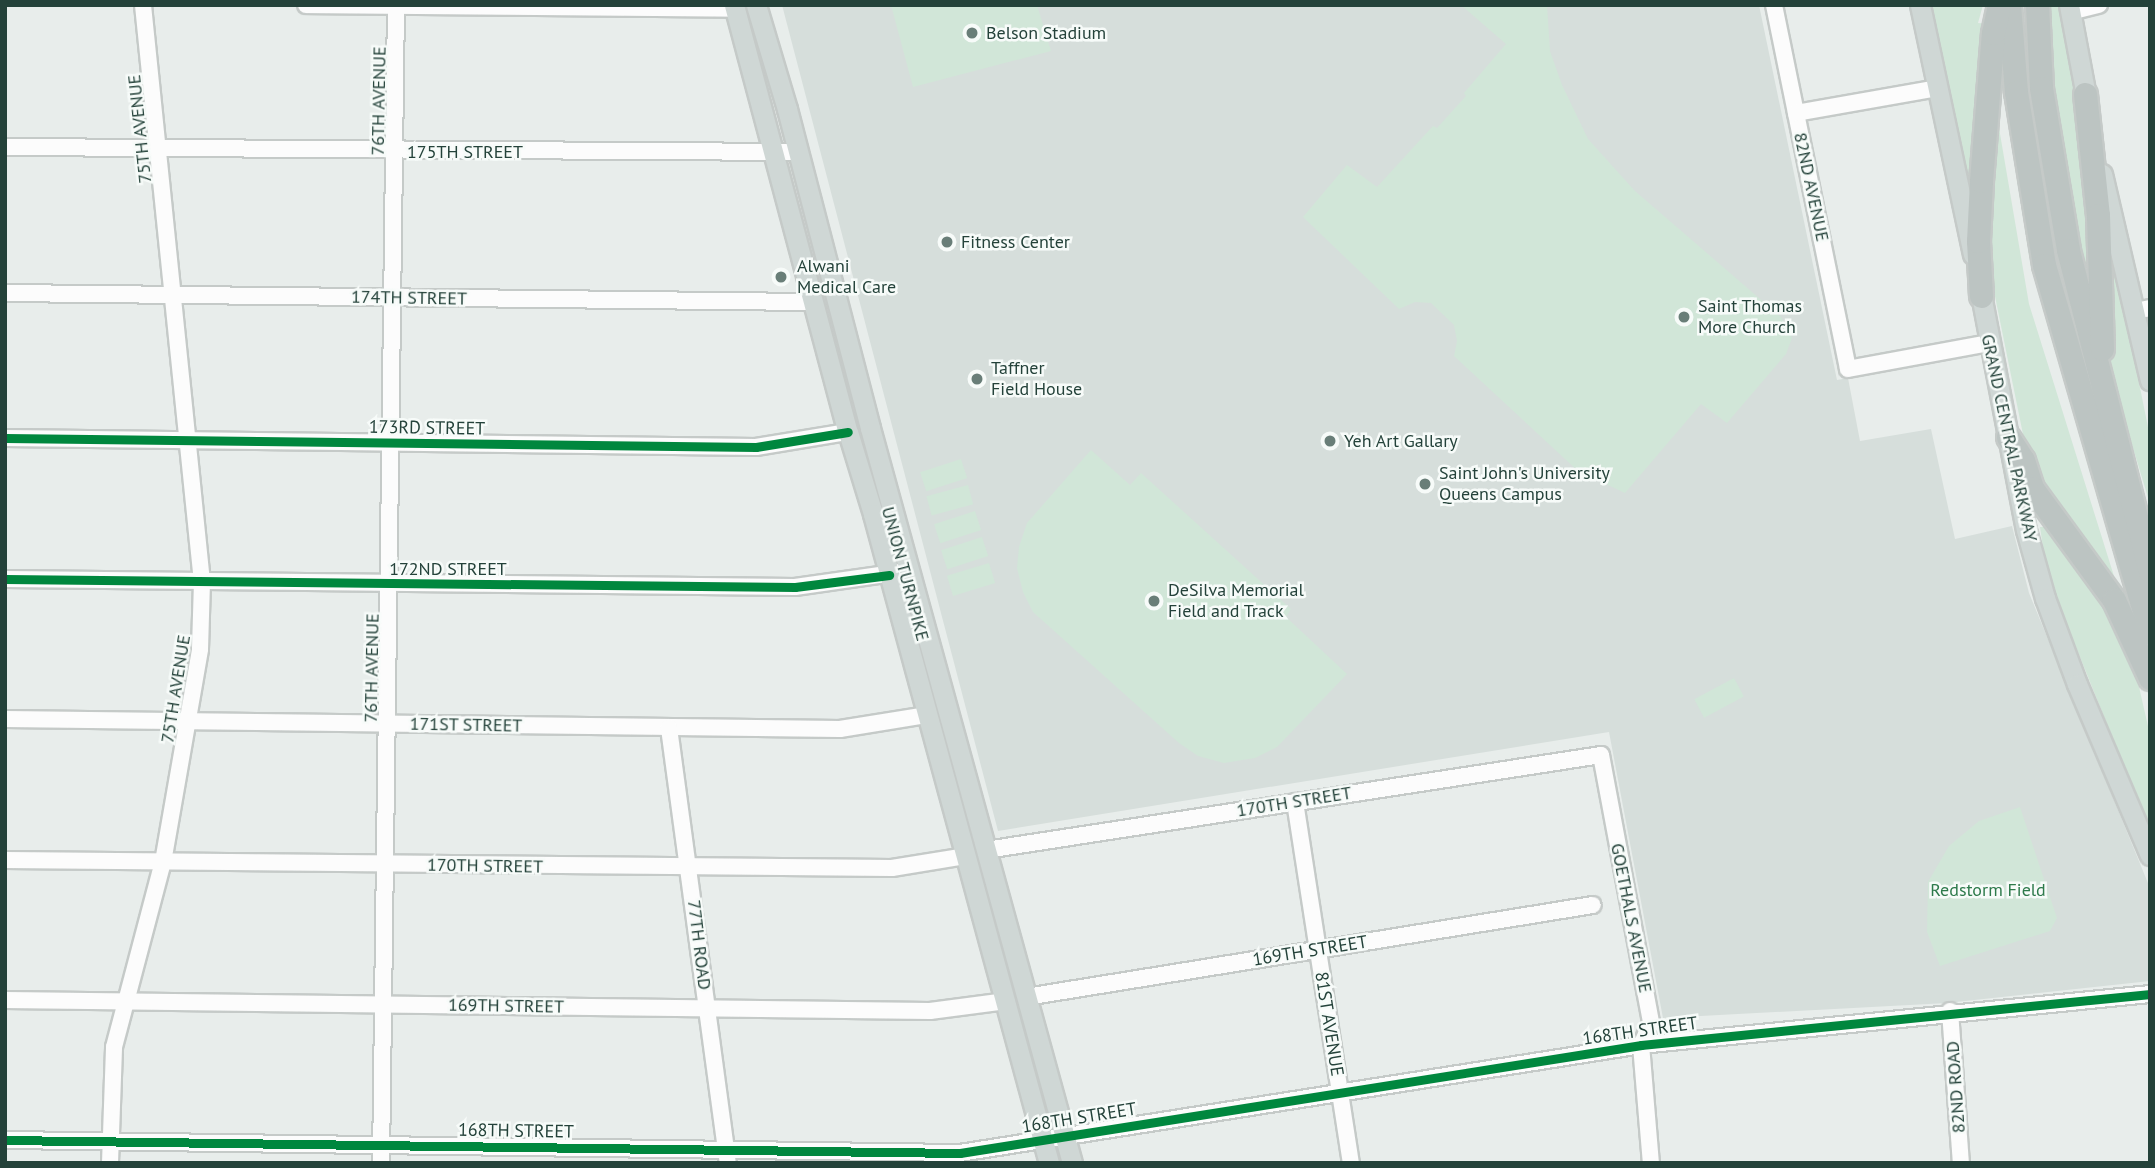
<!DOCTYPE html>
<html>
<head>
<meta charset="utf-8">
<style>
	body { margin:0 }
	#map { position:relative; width:2155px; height:1168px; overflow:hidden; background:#e8edeb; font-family:"PT Sans",sans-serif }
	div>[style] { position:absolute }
	.built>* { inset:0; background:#d6dedb }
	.green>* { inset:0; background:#d1e6d8; transform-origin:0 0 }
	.roads { filter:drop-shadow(2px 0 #c5cac8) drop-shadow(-2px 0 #c5cac8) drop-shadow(0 2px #c5cac8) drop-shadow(0 -2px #c5cac8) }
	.minor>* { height:16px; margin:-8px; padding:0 8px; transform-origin:8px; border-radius:8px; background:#fcfcfc }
	.major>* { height:19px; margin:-9.5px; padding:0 9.5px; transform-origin:9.5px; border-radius:9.5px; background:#cfd7d5 }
	.highway>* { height:23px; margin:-11.5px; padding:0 11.5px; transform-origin:11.5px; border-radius:11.5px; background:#bcc4c2 }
	.cycleway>* { height:9px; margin:-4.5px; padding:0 4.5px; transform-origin:4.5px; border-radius:4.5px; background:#00873e }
	.dots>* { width:19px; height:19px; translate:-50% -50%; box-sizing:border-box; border:4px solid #f7fbf9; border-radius:50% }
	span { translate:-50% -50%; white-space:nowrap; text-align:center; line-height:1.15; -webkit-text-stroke:5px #f7fbf9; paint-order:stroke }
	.poi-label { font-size:18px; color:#24423a }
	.left { translate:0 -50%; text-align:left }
	.street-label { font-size:18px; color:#24423a }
	.park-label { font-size:18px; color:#2d7a4b }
	.frame { position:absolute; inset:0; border:7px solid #24423a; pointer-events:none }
</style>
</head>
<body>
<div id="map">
	<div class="built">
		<div style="clip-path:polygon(782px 5px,1759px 5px,1837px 380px,1848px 378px,1860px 441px,1931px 429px,1955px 539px,2012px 526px,2029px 593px,2150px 888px,2150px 981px,1947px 1003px,1663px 1018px,1609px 732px,998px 831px)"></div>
	</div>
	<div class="green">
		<div style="clip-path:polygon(891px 5px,1037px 5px,1051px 51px,913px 87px)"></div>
		<div style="clip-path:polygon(1461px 5px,1547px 5px,1550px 51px,1562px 85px,1588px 139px,1635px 191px,1781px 317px,1792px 338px,1786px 354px,1727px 423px,1701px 404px,1625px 493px,1578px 471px,1454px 356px,1457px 341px,1454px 325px,1431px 303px,1415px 302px,1399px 309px,1303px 217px,1347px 165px,1377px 187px,1433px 126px,1437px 128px,1466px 96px,1464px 93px,1506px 44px)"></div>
		<div style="clip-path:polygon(1931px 5px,1983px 5px,1978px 23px,1989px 24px,1973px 211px)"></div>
		<div style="clip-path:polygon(2043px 5px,2058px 5px,2083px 130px,2092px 288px,2087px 289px,2058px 162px)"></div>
		<div style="clip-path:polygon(1997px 116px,2029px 304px,2123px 605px,2055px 514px,2027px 454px,1985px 247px)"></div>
		<div style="clip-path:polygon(2101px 195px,2150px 437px,2150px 504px,2112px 379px,2107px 336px)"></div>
		<div style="clip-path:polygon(1091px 450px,1130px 485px,1141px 473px,1291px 609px,1286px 617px,1347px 674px,1277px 747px,1255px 758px,1224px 763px,1198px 756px,1179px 743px,1033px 612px,1023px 592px,1017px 568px,1019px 547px,1027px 523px)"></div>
		<div style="left:961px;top:459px;width:20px;height:43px;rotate:72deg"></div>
		<div style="left:968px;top:485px;width:20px;height:43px;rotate:75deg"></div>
		<div style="left:975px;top:511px;width:20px;height:43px;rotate:72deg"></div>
		<div style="clip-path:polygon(2040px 527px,2051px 527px,2102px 590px,2129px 643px,2150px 735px,2150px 831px,2047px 575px)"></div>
		<div style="left:982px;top:537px;width:20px;height:43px;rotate:72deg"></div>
		<div style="left:989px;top:563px;width:21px;height:44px;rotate:73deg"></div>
		<div style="left:1734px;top:678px;width:21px;height:45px;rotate:62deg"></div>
		<div style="clip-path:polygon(2020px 807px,2057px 918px,2050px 931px,1940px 966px,1927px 932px,1928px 882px,1949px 846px,1979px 821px)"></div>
	</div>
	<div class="roads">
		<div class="minor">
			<div style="left:306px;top:5px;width:429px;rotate:0.5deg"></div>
			<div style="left:1774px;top:5px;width:371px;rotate:78.5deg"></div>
			<div style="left:1848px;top:369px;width:143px;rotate:-10.4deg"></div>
			<div style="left:2070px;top:12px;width:30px;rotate:-14deg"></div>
			<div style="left:1796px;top:113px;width:144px;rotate:-10deg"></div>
			<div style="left:5px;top:147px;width:794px;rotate:0.36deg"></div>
			<div style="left:5px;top:293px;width:809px;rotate:0.64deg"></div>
			<div style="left:2135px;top:311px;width:15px;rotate:-11deg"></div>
			<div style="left:5px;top:438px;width:751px;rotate:0.69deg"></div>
			<div style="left:756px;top:447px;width:93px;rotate:-9.3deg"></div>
			<div style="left:5px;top:579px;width:790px;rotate:0.58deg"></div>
			<div style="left:795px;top:587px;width:107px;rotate:-8.1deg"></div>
			<div style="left:5px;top:719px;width:835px;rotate:0.69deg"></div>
			<div style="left:840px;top:729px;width:87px;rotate:-9.2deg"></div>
			<div style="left:669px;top:728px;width:439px;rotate:82.3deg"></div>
			<div style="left:1295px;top:802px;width:365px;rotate:81.2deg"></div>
			<div style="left:986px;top:850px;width:622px;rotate:-8.78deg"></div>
			<div style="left:1601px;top:755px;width:273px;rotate:79.4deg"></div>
			<div style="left:1651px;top:1023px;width:24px;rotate:114deg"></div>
			<div style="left:1641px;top:1045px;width:118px;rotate:85.2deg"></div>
			<div style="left:5px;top:860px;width:887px;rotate:0.52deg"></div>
			<div style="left:892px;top:868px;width:74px;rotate:-9.3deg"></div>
			<div style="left:1026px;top:997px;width:574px;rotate:-9.22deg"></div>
			<div style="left:5px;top:1000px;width:925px;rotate:0.68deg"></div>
			<div style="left:930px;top:1011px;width:77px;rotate:-7.5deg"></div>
			<div style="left:1950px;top:1011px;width:152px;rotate:85.9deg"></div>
			<div style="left:5px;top:1140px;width:955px;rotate:0.78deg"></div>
			<div style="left:960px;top:1153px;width:690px;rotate:-9.01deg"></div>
			<div style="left:1641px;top:1045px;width:512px;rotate:-5.72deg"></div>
			<div style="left:110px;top:1163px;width:116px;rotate:-88deg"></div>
			<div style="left:114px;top:1047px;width:191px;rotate:-75.2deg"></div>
			<div style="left:163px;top:862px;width:216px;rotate:-80.1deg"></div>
			<div style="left:200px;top:649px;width:67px;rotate:-88.3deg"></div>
			<div style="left:202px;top:582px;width:580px;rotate:-95.84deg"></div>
			<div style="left:381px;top:1163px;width:1158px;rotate:-89.26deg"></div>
		</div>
		<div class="major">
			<div style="left:734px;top:5px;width:442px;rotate:75.1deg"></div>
			<div style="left:848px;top:432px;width:86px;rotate:73deg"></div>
			<div style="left:873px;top:514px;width:672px;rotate:74.83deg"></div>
			<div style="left:756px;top:5px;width:109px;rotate:73.4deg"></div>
			<div style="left:787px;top:109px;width:330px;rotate:75.4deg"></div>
			<div style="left:870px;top:428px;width:762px;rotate:74.63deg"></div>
			<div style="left:1920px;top:5px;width:255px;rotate:78deg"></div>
			<div style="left:2069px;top:5px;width:104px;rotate:79.4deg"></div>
			<div style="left:2102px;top:174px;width:212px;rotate:76.9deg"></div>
			<div style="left:1979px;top:284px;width:250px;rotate:79.2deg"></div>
			<div style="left:2026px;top:530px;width:71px;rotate:74.4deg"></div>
			<div style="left:2045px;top:598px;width:92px;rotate:69.6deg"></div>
			<div style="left:2077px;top:684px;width:186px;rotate:66.9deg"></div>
		</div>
		<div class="highway">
			<div style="left:2009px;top:5px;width:87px;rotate:85.4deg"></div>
			<div style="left:2016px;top:92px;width:175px;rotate:80.8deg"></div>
			<div style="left:2044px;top:265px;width:383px;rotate:73.9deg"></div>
			<div style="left:2037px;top:5px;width:83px;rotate:87.2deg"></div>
			<div style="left:2041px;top:88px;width:164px;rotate:80.5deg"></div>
			<div style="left:2068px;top:250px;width:331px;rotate:75.7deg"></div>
			<div style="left:2085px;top:94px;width:122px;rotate:83.9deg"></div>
			<div style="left:2098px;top:215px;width:134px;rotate:88.3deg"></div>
			<div style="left:1981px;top:296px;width:55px;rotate:-93.1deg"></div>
			<div style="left:1978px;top:241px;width:60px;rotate:-87.1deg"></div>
			<div style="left:1981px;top:181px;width:148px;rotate:-85.4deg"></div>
			<div style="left:1993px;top:33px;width:29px;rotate:-78deg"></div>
			<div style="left:2008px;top:437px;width:27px;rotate:57deg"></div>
			<div style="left:2023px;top:460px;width:29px;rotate:72deg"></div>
			<div style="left:2032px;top:488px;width:139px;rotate:53.8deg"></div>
			<div style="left:2114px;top:600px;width:86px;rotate:65.2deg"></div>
		</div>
	</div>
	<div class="cycleway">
		<div style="left:5px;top:438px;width:751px;rotate:0.69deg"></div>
		<div style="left:756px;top:447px;width:93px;rotate:-9.3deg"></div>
		<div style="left:5px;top:579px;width:790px;rotate:0.58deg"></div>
		<div style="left:795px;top:587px;width:95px;rotate:-7.3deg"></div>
		<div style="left:5px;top:1140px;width:955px;rotate:0.78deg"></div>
		<div style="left:960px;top:1153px;width:690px;rotate:-9.01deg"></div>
		<div style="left:1641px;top:1045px;width:512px;rotate:-5.72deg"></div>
	</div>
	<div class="dots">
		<div style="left:972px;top:33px;background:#697e78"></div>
		<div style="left:947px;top:242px;background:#697e78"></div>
		<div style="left:781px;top:277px;background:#697e78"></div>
		<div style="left:1684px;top:317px;background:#697e78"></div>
		<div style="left:977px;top:379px;background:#697e78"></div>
		<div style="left:1330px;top:441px;background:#697e78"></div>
		<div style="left:1425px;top:484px;background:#697e78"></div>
		<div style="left:1154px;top:601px;background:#697e78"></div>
	</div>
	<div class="poi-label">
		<span class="left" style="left:986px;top:33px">Belson Stadium</span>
		<span class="left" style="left:961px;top:242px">Fitness Center</span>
		<span class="left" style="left:797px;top:277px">Alwani<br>Medical Care</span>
		<span class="left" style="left:1698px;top:317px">Saint Thomas<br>More Church</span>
		<span class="left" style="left:991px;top:379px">Taffner<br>Field House</span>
		<span class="left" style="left:1344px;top:441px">Yeh Art Gallary</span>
		<span class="left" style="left:1439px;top:484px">Saint John's University<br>Queens Campus</span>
		<span class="left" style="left:1168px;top:601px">DeSilva Memorial<br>Field and Track</span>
	</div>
	<div class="street-label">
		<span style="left:379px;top:101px;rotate:-89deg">76TH AVENUE</span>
		<span style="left:140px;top:129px;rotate:-96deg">75TH AVENUE</span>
		<span style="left:465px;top:152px">175TH STREET</span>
		<span style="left:1811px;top:187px;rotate:78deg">82ND AVENUE</span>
		<span style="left:409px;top:298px;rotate:1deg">174TH STREET</span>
		<span style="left:427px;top:428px;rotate:1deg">173RD STREET</span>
		<span style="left:2009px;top:438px;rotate:78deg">GRAND CENTRAL PARKWAY</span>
		<span style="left:448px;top:569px">172ND STREET</span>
		<span style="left:905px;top:574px;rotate:75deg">UNION TURNPIKE</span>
		<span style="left:372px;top:668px;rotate:-89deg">76TH AVENUE</span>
		<span style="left:176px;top:689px;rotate:-81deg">75TH AVENUE</span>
		<span style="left:466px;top:725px;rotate:1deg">171ST STREET</span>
		<span style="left:1294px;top:802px;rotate:-9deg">170TH STREET</span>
		<span style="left:485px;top:866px;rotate:1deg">170TH STREET</span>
		<span style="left:1631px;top:918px;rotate:79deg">GOETHALS AVENUE</span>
		<span style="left:699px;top:945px;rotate:83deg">77TH ROAD</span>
		<span style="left:1310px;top:951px;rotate:-9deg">169TH STREET</span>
		<span style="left:506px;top:1006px;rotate:1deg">169TH STREET</span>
		<span style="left:1329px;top:1024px;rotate:81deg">81ST AVENUE</span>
		<span style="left:1640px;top:1031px;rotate:-8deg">168TH STREET</span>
		<span style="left:1956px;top:1087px;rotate:-94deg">82ND ROAD</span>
		<span style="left:1079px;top:1118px;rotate:-9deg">168TH STREET</span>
		<span style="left:516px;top:1131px;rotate:1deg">168TH STREET</span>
	</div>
	<div class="park-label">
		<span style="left:1988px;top:890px">Redstorm Field</span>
	</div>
	<div class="frame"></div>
</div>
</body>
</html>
